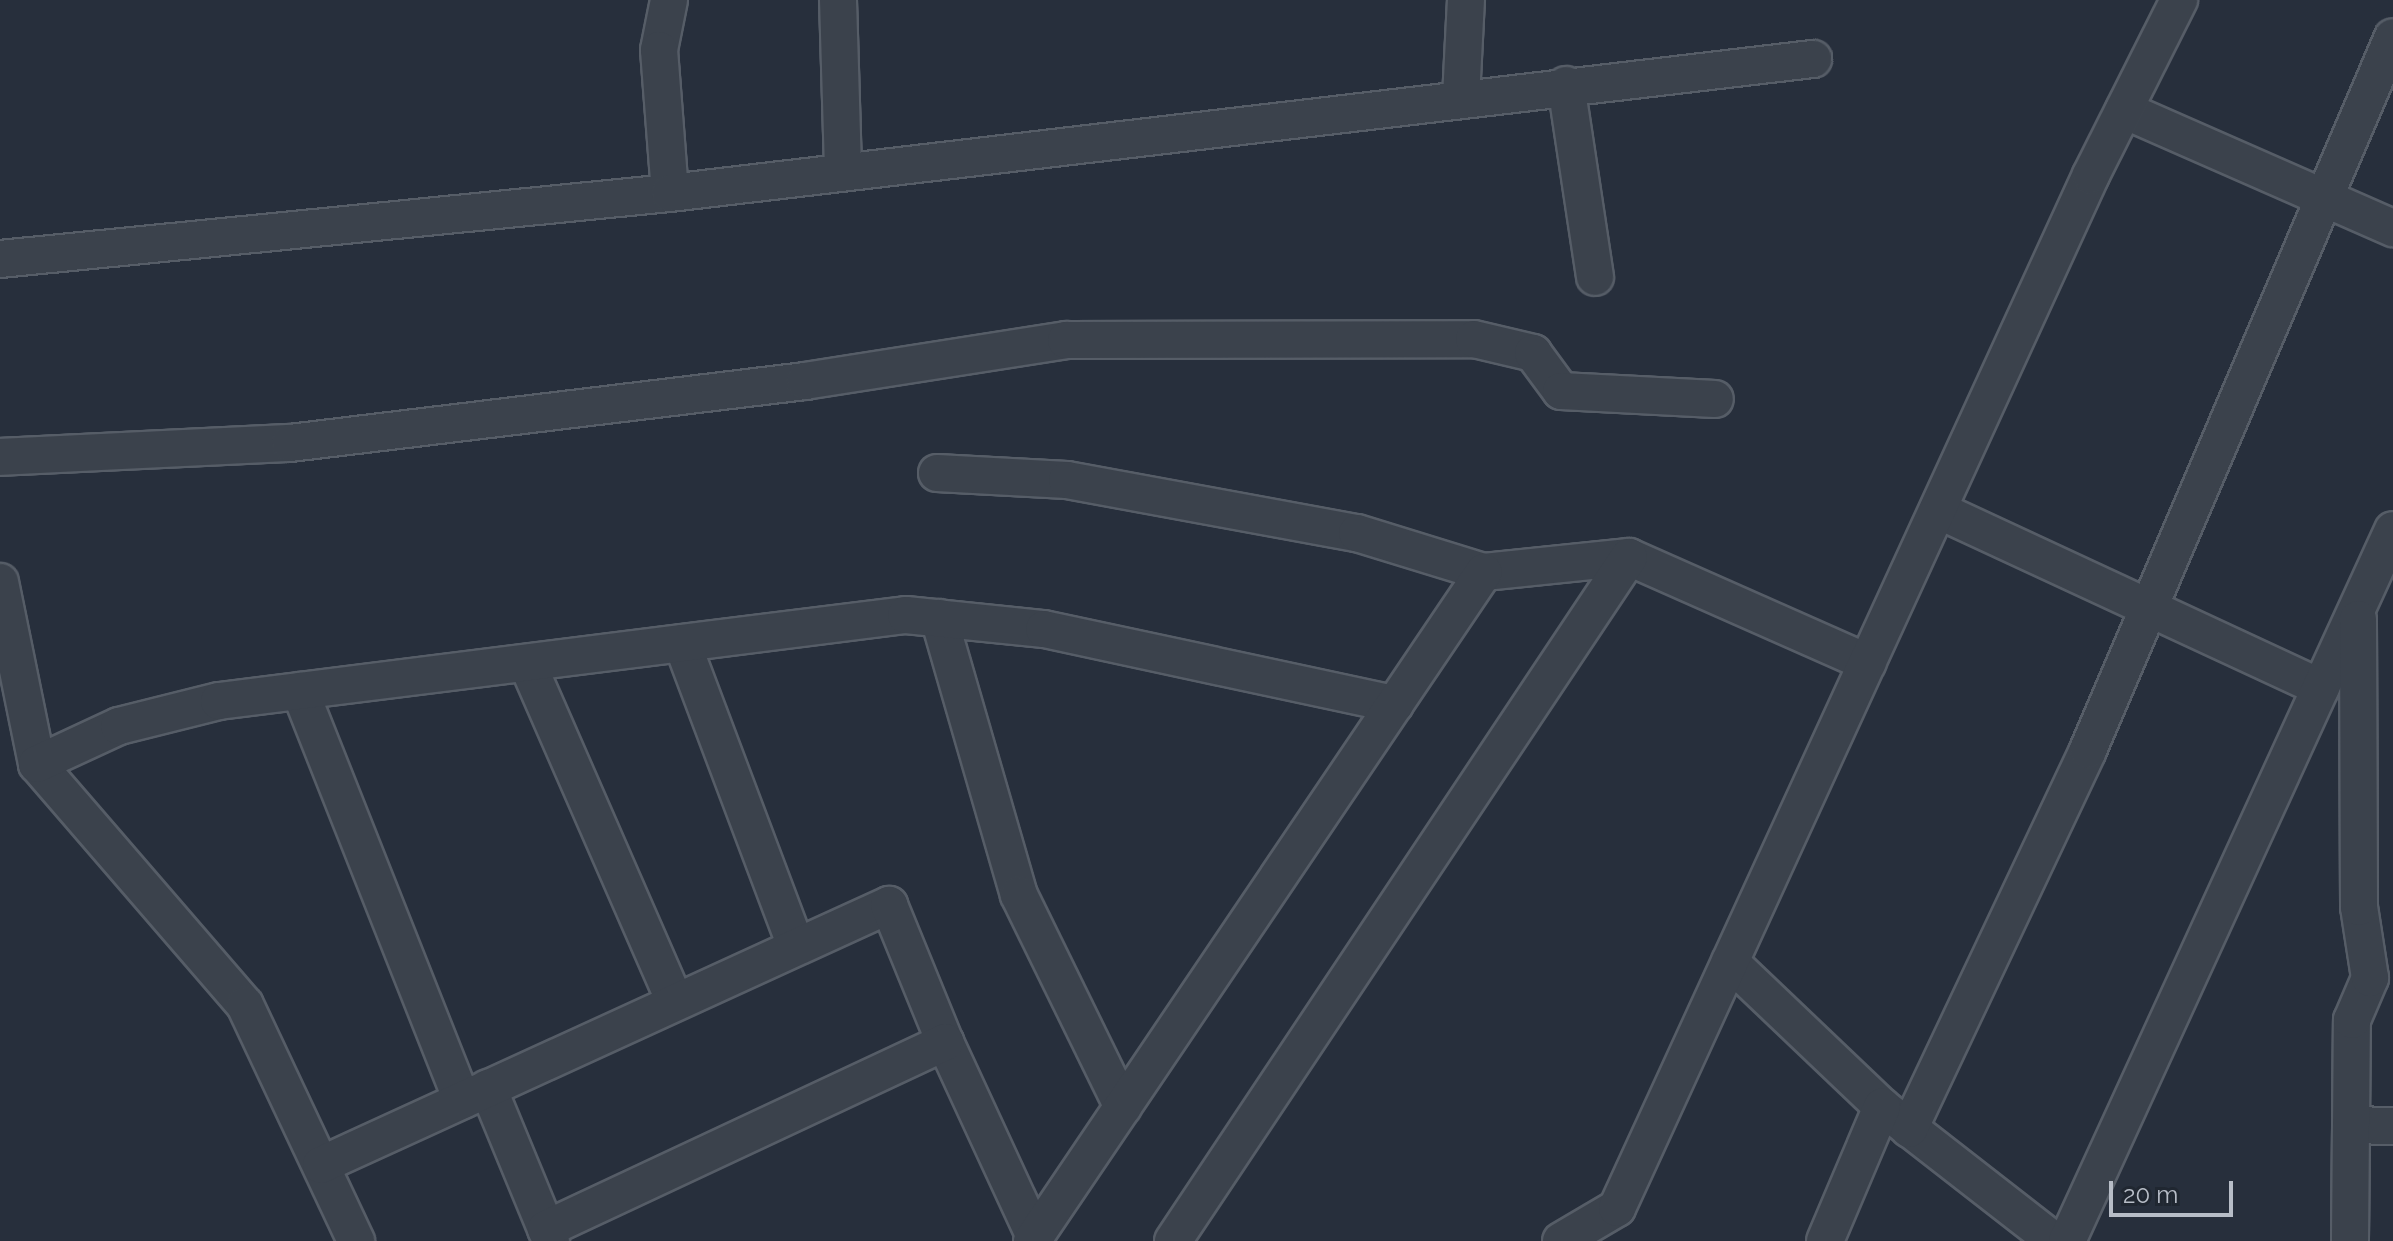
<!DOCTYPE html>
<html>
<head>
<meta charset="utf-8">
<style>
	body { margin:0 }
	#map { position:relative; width:2393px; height:1241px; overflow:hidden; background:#272f3c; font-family:Raleway,sans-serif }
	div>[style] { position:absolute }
	.roads { filter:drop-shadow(2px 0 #565d67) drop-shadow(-2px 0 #565d67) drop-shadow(0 2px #565d67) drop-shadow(0 -2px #565d67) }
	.street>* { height:36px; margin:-18px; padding:0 18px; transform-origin:18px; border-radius:18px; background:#3b424c }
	span { translate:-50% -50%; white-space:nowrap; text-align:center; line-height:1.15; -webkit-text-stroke:6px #202731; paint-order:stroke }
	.scale { position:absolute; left:2109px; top:1181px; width:124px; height:36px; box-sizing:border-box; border:4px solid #b7bdc7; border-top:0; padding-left:10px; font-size:24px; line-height:28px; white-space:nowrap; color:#b7bdc7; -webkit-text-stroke:6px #202731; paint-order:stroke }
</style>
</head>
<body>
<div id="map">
	<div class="roads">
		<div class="street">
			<div style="left:669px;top:0;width:51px;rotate:101.3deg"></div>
			<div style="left:659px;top:50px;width:143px;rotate:85.6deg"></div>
			<div style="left:838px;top:0;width:172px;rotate:88.3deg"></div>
			<div style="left:1566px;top:85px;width:194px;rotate:81.4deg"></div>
			<div style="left:1461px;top:98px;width:98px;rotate:-87.1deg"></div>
			<div style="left:2124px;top:110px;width:294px;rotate:23.7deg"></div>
			<div style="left:0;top:259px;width:673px;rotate:-5.63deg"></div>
			<div style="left:670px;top:193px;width:1151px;rotate:-6.69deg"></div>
			<div style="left:0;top:457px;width:290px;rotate:-2.8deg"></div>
			<div style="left:290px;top:443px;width:519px;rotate:-6.86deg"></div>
			<div style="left:805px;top:381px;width:264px;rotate:-8.9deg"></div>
			<div style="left:1066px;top:340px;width:408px;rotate:-0.1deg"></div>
			<div style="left:1474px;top:339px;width:61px;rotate:13.3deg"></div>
			<div style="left:1533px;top:353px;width:47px;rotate:53.6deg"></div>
			<div style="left:1561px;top:391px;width:154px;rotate:3deg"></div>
			<div style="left:937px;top:473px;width:130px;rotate:3.1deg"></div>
			<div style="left:1067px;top:480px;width:295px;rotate:10.4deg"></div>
			<div style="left:1357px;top:533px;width:133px;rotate:17.1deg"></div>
			<div style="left:1484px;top:572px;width:146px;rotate:-5.9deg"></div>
			<div style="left:1629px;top:557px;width:261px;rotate:23.9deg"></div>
			<div style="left:1938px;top:510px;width:422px;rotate:24.9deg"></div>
			<div style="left:0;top:582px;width:186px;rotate:78.5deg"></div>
			<div style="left:37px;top:764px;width:318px;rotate:49.2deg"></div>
			<div style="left:245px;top:1005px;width:261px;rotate:64.8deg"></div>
			<div style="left:939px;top:618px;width:288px;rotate:73.9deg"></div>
			<div style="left:1019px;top:895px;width:236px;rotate:63.9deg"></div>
			<div style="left:682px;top:643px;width:324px;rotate:69.4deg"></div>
			<div style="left:527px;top:663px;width:370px;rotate:66.4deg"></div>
			<div style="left:300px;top:691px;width:440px;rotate:68.4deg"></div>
			<div style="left:37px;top:764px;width:90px;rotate:-24.9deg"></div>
			<div style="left:119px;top:726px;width:103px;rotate:-14deg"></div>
			<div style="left:219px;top:701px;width:692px;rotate:-7.14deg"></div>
			<div style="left:906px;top:615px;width:139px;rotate:5.8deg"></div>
			<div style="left:1044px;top:629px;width:359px;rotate:12.1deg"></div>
			<div style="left:1730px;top:962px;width:210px;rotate:43.6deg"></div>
			<div style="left:1882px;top:1107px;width:218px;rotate:37.9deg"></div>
			<div style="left:488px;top:1088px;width:165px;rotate:67.6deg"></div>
			<div style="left:2351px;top:1125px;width:42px;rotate:1.4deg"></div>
			<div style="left:1909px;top:1129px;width:419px;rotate:-64.7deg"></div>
			<div style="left:2088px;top:750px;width:775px;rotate:-66.84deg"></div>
			<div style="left:321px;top:1165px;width:625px;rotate:-24.6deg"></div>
			<div style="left:889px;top:905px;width:148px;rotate:67.8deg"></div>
			<div style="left:945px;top:1042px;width:215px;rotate:65.2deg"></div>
			<div style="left:546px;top:1229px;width:441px;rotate:-25.1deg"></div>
			<div style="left:1032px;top:1241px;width:807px;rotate:-55.96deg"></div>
			<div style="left:1173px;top:1241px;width:822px;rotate:-56.31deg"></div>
			<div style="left:1561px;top:1241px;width:65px;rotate:-30.5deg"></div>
			<div style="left:1617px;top:1208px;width:1137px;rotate:-65.35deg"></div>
			<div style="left:2091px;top:175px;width:196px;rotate:-63.3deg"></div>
			<div style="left:1825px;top:1241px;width:146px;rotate:-67deg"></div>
			<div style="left:2067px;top:1241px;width:782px;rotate:-65.37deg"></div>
			<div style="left:2350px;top:1241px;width:221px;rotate:-89.5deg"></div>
			<div style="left:2352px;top:1020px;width:46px;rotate:-66.8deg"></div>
			<div style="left:2370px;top:978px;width:72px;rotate:-98.8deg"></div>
			<div style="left:2359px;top:907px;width:288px;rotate:-90.2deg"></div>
		</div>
	</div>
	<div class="scale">20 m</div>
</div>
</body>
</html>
